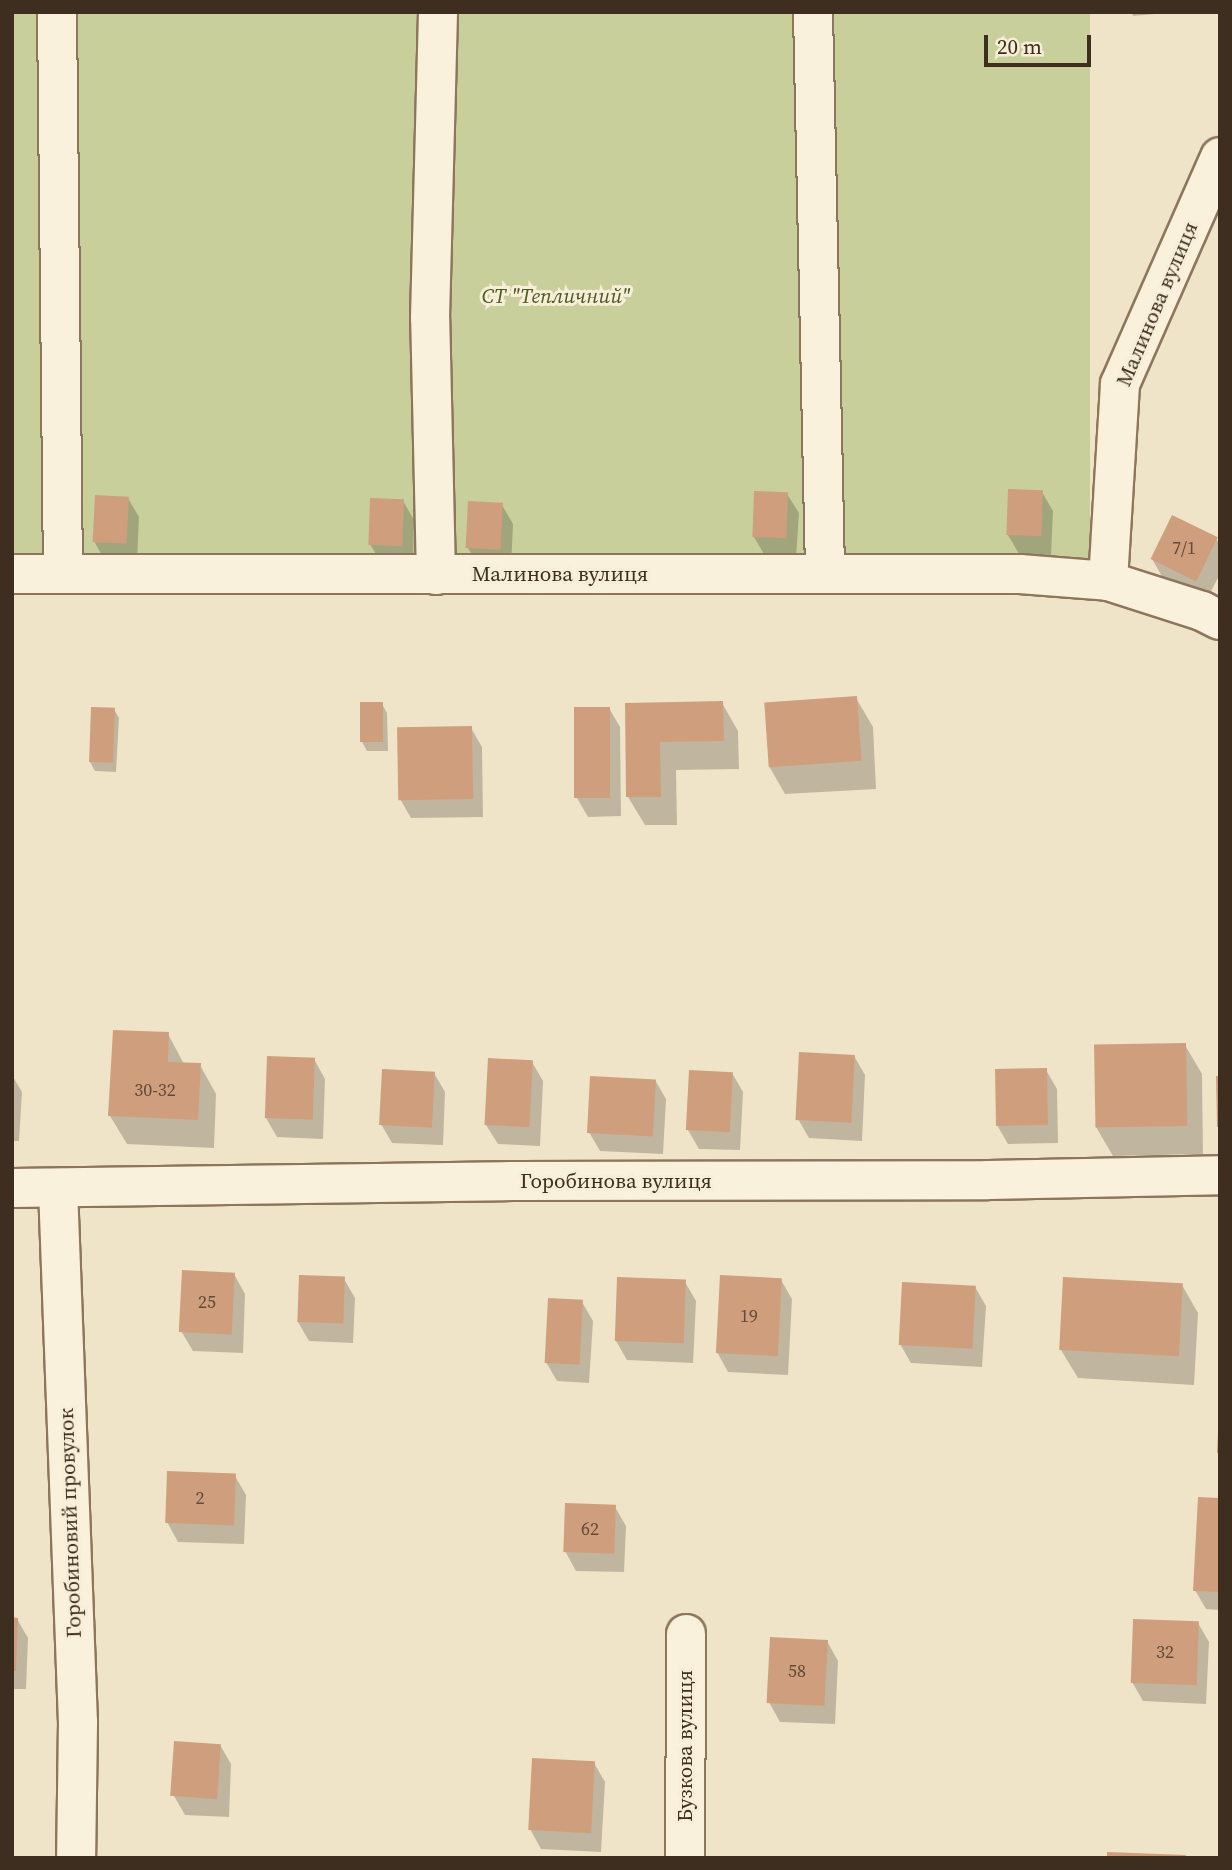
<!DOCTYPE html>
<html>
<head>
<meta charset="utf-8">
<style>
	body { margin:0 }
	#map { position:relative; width:1232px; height:1870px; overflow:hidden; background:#f0e4c8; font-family:"Source Serif 4",serif }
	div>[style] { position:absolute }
	.green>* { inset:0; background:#c9cf9b; transform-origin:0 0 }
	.shadow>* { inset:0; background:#0003 }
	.building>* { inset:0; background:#cf9f7d; transform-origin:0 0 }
	.roads { filter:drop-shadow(2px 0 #8d765c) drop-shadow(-2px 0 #8d765c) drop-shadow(0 2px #8d765c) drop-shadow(0 -2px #8d765c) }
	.street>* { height:38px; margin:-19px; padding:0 19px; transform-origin:19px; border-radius:19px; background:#faf1dc }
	span { translate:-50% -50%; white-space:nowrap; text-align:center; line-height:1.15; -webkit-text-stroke:6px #f7eed8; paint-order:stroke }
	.number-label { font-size:18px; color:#624a37 }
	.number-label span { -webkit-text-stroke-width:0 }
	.park-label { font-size:21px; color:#4d5a26; font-style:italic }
	.street-label { font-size:21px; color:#3d2e20 }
	.frame { position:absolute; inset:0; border:14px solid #3d2e20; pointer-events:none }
	.scale { position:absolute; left:984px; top:35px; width:107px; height:32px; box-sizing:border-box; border:4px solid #3d2e20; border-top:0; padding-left:9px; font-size:21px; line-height:24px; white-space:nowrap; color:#3d2e20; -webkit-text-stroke:5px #f7eed8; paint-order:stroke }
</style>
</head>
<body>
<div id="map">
	<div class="green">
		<div style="left:12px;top:12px;width:1078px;height:567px"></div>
	</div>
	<div class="shadow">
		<div style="clip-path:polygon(1131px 12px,1177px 12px,1133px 16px)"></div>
		<div style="clip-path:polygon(1042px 492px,1053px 511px,1051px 555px,1019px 554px,1008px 535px)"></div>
		<div style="clip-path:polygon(787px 494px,799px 513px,796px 557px,765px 556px,754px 537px)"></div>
		<div style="clip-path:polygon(128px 498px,139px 517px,137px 562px,105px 561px,94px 541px)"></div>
		<div style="clip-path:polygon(403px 501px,414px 520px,413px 565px,381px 563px,370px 544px)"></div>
		<div style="clip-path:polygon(502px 505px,513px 524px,511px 568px,479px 567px,468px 548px)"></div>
		<div style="clip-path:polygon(1216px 539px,1220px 544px,1220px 574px,1207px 599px,1163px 578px,1152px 559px)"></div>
		<div style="clip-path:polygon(856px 698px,873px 727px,876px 789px,785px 794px,769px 766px)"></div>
		<div style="clip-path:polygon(722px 703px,738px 731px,739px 769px,676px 770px,677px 825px,645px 825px,628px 797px,627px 704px)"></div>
		<div style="clip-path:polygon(382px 704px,387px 713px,388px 751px,367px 751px,362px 742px)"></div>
		<div style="clip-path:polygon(609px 708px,620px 727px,621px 816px,588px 817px,577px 798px)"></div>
		<div style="clip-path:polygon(114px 709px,119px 718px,116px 772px,95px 771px,90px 762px)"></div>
		<div style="clip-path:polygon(471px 728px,482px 747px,483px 817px,411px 818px,400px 799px)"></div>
		<div style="clip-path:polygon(168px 1034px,184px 1064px,200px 1065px,216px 1094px,214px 1148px,127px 1144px,110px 1116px)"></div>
		<div style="clip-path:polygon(1185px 1045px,1202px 1074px,1203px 1154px,1113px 1156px,1096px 1127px)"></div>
		<div style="clip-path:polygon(854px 1056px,865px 1075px,862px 1141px,809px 1138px,798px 1119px)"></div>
		<div style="clip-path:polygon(314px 1059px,325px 1079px,323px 1139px,277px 1137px,266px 1118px)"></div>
		<div style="clip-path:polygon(532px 1062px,543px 1081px,540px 1146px,498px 1144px,486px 1125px)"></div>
		<div style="clip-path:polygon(1046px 1070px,1057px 1089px,1058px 1143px,1008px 1144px,997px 1125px)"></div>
		<div style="clip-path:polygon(434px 1073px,445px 1092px,443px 1145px,392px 1143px,381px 1124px)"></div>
		<div style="clip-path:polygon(732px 1073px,743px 1092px,740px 1150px,699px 1149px,688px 1130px)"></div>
		<div style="clip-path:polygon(12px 1075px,22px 1092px,19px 1141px,12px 1141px)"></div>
		<div style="clip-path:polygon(655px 1080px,666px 1099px,663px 1154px,600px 1151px,589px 1132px)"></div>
		<div style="clip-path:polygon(234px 1274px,245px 1294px,243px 1353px,193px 1351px,181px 1331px)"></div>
		<div style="clip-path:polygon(344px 1279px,355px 1298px,353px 1343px,309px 1341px,298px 1322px)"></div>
		<div style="clip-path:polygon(781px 1280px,792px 1299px,788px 1375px,728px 1372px,717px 1352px)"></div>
		<div style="clip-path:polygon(685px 1282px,696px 1301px,693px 1363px,627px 1360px,616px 1341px)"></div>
		<div style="clip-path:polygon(1182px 1285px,1198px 1313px,1194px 1385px,1078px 1378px,1061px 1350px)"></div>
		<div style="clip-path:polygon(975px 1287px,986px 1306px,982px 1367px,911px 1363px,900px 1344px)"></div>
		<div style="clip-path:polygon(582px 1302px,593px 1321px,589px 1383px,557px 1381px,546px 1362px)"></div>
		<div style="clip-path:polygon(235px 1476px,246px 1495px,244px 1544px,178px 1542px,167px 1522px)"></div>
		<div style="clip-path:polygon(1220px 1500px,1220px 1610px,1206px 1609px,1195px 1590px)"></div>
		<div style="clip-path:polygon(615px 1507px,626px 1526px,624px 1572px,576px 1571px,565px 1551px)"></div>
		<div style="clip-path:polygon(12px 1619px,17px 1619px,28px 1638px,26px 1689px,12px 1689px)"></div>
		<div style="clip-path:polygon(1198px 1623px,1209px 1642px,1206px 1704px,1143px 1701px,1132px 1682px)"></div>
		<div style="clip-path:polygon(827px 1641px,838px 1661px,835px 1724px,780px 1722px,769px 1702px)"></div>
		<div style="clip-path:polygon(220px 1745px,231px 1764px,229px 1817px,185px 1815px,174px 1796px)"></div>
		<div style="clip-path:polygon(594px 1763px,605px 1782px,601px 1852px,541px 1849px,530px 1829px)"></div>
	</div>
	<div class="building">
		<div style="left:1008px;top:489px;width:35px;height:46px;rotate:2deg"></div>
		<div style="left:754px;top:491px;width:34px;height:46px;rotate:2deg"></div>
		<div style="left:95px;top:495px;width:34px;height:47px;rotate:3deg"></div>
		<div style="left:370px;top:498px;width:34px;height:47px;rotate:2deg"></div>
		<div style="left:468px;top:501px;width:35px;height:47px;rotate:3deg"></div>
		<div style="left:1172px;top:515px;width:51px;height:49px;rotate:26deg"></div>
		<div style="left:857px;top:696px;width:65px;height:93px;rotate:86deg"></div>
		<div style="clip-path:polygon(723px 701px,724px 741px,660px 742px,661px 797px,626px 797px,625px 703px)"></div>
		<div style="left:360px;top:702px;width:23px;height:40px"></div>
		<div style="left:91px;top:707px;width:24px;height:55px;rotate:2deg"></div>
		<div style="left:574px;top:707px;width:36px;height:91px"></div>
		<div style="left:472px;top:726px;width:73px;height:75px;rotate:89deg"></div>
		<div style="clip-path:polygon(113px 1030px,169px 1032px,168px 1062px,201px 1063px,198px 1120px,108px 1116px)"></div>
		<div style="left:1186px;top:1043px;width:83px;height:92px;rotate:89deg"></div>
		<div style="left:799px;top:1052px;width:56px;height:68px;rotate:3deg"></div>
		<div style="left:267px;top:1056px;width:48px;height:62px;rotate:2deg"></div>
		<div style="left:488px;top:1058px;width:45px;height:67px;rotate:3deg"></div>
		<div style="left:1047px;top:1068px;width:57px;height:52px;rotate:89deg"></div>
		<div style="left:382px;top:1069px;width:53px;height:56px;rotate:3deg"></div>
		<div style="left:689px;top:1070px;width:44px;height:60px;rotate:3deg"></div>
		<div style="left:590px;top:1076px;width:66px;height:57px;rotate:3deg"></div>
		<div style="clip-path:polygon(1216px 1076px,1220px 1076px,1220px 1127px,1217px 1127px)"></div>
		<div style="left:182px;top:1270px;width:53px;height:62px;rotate:3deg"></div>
		<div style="left:299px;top:1275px;width:46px;height:47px;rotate:2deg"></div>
		<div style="left:720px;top:1275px;width:62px;height:78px;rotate:3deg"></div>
		<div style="left:617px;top:1277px;width:69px;height:64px;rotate:2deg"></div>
		<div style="left:1063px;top:1277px;width:120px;height:73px;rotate:3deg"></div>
		<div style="left:902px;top:1282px;width:74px;height:63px;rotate:3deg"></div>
		<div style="left:548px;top:1298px;width:35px;height:65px;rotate:3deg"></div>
		<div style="clip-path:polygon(1218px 1433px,1220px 1433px,1220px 1453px,1217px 1453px)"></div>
		<div style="left:167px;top:1471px;width:69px;height:52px;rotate:2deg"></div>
		<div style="clip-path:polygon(1198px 1497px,1220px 1498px,1220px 1592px,1193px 1591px)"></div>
		<div style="left:565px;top:1503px;width:51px;height:49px;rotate:2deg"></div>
		<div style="clip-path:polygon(12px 1617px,18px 1618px,16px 1671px,12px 1671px)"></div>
		<div style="left:1133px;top:1619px;width:66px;height:64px;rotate:2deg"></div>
		<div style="left:770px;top:1637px;width:58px;height:66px;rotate:3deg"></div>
		<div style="left:174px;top:1741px;width:47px;height:55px;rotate:4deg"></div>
		<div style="left:532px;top:1758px;width:63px;height:72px;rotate:3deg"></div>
		<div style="clip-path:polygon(1107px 1852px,1186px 1855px,1185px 1858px,1107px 1858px)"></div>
	</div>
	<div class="roads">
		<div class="street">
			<div style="left:57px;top:12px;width:562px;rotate:89.39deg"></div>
			<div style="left:813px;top:12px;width:561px;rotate:88.77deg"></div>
			<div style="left:12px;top:574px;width:1008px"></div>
			<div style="left:1020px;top:574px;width:88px;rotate:4.5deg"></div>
			<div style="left:1108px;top:581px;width:99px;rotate:17.7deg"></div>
			<div style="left:1202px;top:611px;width:20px;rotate:27deg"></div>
			<div style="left:436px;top:575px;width:257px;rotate:-91.3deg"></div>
			<div style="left:430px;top:318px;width:306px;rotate:-88.5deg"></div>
			<div style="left:1108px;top:581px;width:197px;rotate:-86.5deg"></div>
			<div style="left:1120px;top:384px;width:248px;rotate:-66.2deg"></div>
			<div style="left:12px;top:1188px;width:501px;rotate:-0.8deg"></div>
			<div style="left:513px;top:1181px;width:475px;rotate:-0.1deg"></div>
			<div style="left:988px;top:1180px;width:232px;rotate:-1.2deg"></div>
			<div style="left:58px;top:1188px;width:534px;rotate:87.86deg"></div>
			<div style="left:78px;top:1722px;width:136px;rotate:90.8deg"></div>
			<div style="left:685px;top:1858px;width:224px;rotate:-89.7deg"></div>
		</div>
	</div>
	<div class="number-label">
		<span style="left:1184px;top:548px">7/1</span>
		<span style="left:155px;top:1090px">30-32</span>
		<span style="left:207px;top:1302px">25</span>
		<span style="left:749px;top:1316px">19</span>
		<span style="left:200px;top:1498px">2</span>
		<span style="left:590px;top:1529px">62</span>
		<span style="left:1165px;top:1652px">32</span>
		<span style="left:797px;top:1671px">58</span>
	</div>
	<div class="park-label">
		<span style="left:556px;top:296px">СТ "Тепличний"</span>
	</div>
	<div class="street-label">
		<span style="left:1157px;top:304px;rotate:-67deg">Малинова вулиця</span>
		<span style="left:560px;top:574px">Малинова вулиця</span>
		<span style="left:616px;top:1181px">Горобинова вулиця</span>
		<span style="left:70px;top:1523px;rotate:-92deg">Горобиновий провулок</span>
		<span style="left:685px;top:1746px;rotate:-90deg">Бузкова вулиця</span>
	</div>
	<div class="frame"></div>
	<div class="scale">20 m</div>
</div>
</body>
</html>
